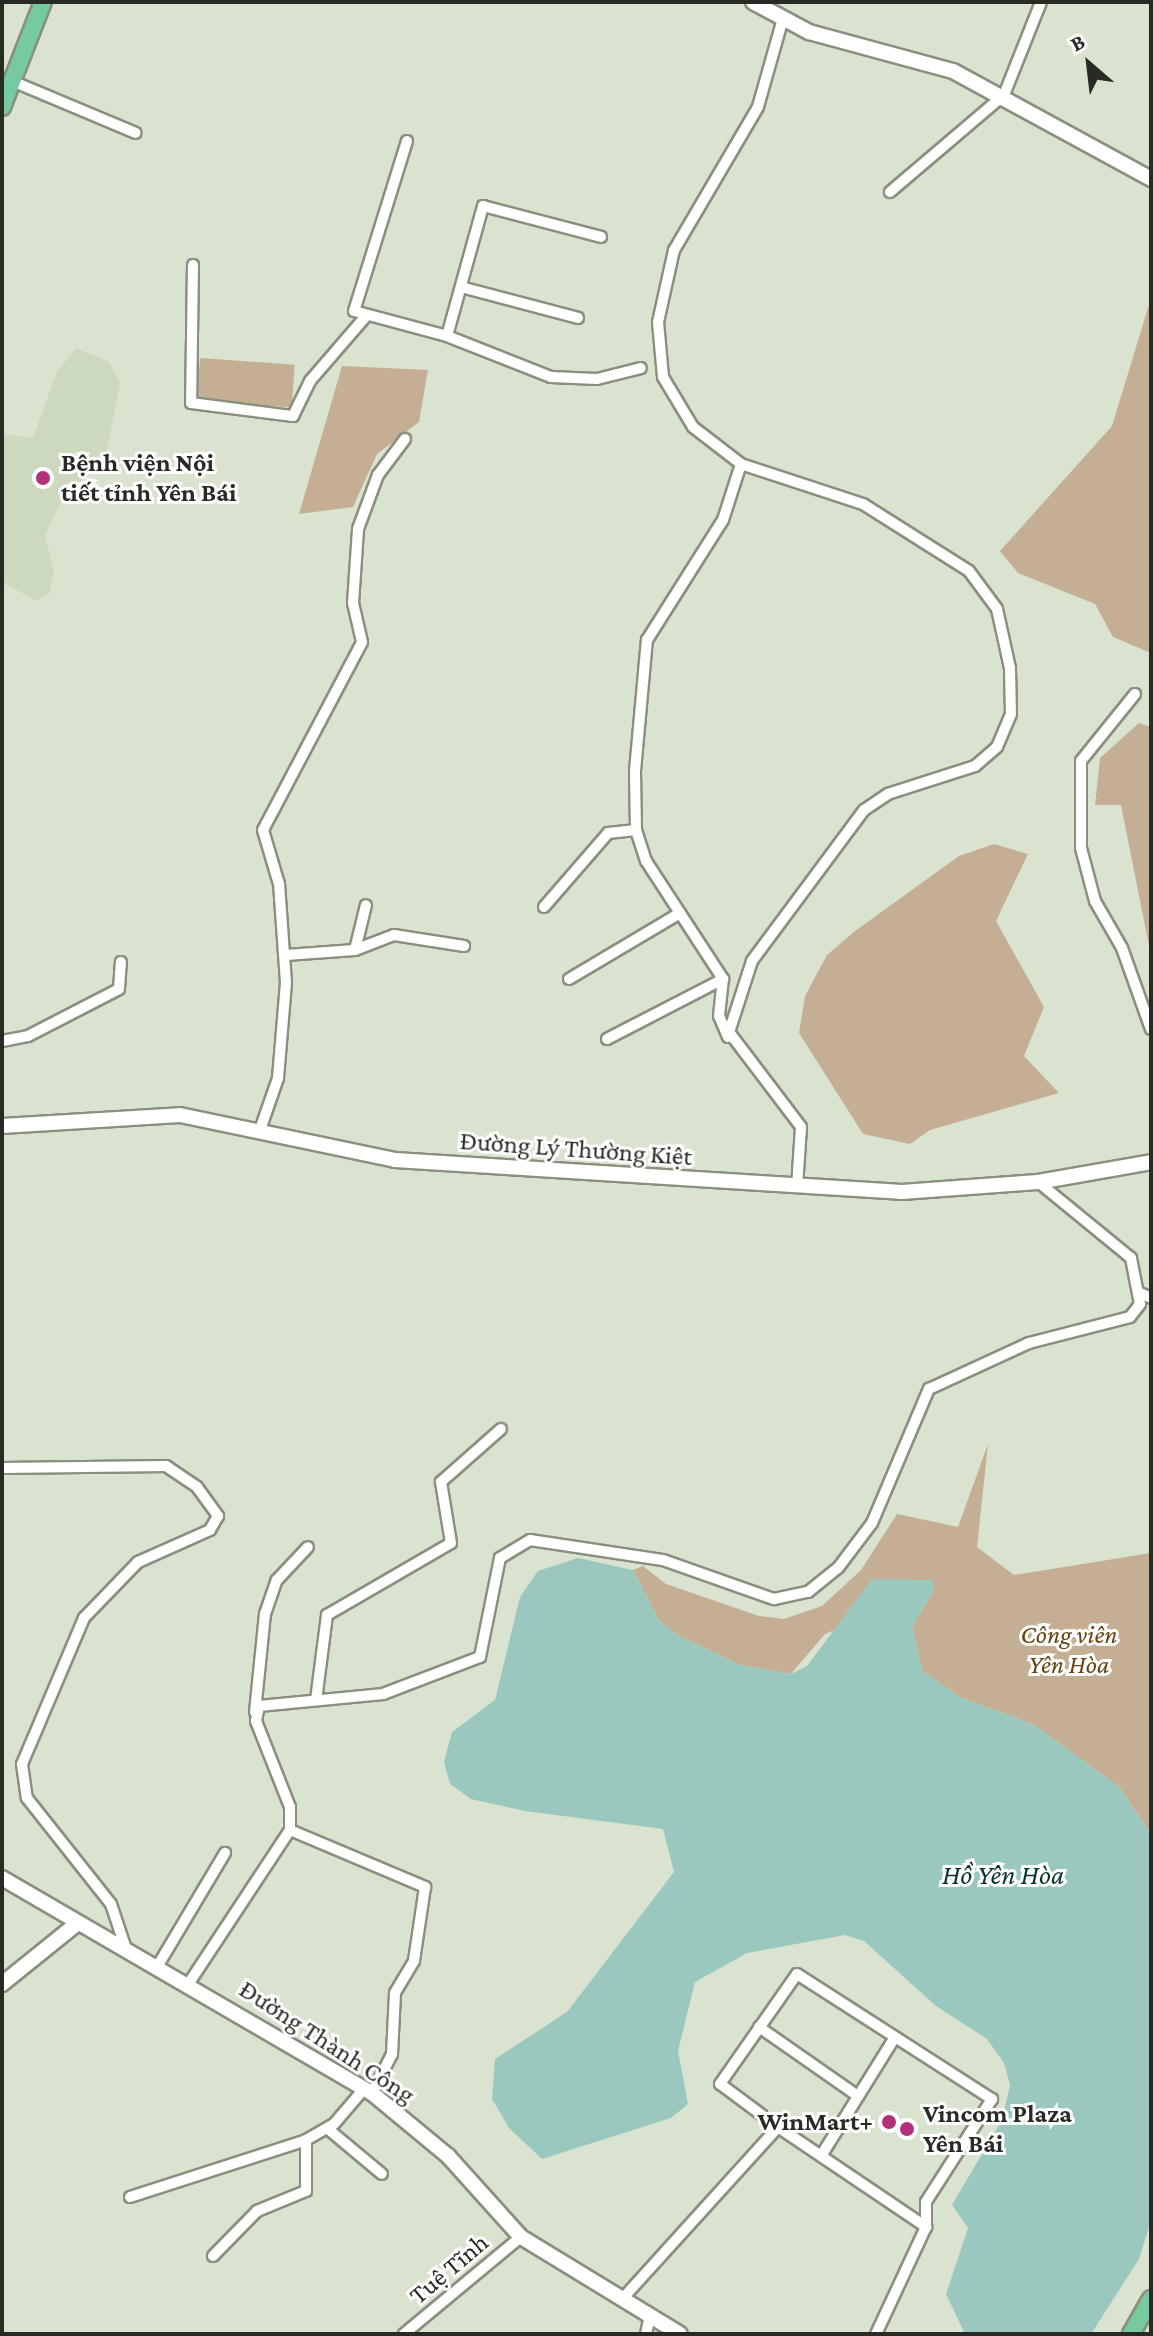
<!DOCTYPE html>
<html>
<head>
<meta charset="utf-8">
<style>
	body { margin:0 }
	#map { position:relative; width:1153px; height:2336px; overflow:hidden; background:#dae3cf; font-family:"Crimson Pro",serif }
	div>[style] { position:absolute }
	.built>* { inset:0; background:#cdd9bf }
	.green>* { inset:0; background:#c4af95; transform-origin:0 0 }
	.water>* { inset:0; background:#9ac8bf }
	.roads { filter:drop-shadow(2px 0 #88907e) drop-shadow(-2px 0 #88907e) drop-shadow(0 2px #88907e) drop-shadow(0 -2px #88907e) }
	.minor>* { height:10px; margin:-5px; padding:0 5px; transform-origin:5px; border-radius:5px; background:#fff }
	.tertiary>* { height:14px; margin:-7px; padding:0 7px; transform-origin:7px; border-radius:7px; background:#fff }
	.secondary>* { height:14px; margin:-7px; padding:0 7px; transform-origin:7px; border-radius:7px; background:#fff }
	.primary>* { height:16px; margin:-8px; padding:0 8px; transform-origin:8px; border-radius:8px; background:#77c9a0 }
	.dots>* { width:22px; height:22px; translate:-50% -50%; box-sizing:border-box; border:4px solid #fff; border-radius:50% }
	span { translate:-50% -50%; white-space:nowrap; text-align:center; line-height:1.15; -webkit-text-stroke:6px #fff; paint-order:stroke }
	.poi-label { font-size:26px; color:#282b24; font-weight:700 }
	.left { translate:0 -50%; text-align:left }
	.right { translate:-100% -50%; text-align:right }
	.street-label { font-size:26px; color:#282b24 }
	.park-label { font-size:26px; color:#674511; font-style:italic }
	.water-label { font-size:28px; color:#08352f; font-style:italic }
	.frame { position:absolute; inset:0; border:4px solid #282b24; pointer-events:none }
	.north { position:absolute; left:1049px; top:24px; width:80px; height:80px; -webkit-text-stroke:6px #fff; paint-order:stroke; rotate:332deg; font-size:22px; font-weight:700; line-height:32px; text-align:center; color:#282b24 }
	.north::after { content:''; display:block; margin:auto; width:28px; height:36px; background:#282b24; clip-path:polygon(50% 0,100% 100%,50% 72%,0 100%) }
</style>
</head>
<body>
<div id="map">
	<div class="built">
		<div style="clip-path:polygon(76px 348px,109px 362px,120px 383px,106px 456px,62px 500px,45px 535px,54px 571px,49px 594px,35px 601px,2px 581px,2px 434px,33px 438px,57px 372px)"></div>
	</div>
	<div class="green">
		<div style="clip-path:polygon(1151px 298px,1151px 653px,1113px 637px,1095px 604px,1018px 573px,1000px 551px,1112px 426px)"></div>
		<div style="left:200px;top:358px;width:95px;height:43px;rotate:4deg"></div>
		<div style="clip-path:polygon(342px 366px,428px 370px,419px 422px,377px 454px,353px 507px,299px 514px)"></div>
		<div style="clip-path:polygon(1139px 723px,1151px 727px,1151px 956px,1121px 805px,1095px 805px,1100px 758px)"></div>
		<div style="clip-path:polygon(994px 844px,1028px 854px,996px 921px,1044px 1007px,1024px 1056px,1059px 1093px,930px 1130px,910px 1144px,863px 1134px,799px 1033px,805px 996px,827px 955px,855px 931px,959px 856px)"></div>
		<div style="clip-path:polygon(988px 1444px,977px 1547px,1014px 1575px,1151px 1553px,1151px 1834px,1119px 1787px,1034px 1725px,960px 1697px,922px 1671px,912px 1627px,934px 1589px,825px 1634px,791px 1674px,740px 1665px,679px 1636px,659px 1621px,633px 1570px,643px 1566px,666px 1584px,759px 1616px,784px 1619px,822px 1606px,861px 1570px,897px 1514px,958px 1527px)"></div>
	</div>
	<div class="water">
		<div style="clip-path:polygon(578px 1558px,633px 1570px,659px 1621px,679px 1636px,740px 1665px,791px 1674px,807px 1666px,872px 1579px,932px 1580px,934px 1589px,912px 1627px,922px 1671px,960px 1697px,1034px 1725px,1119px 1787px,1151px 1834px,1151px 2221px,1139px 2259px,1091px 2334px,965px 2334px,946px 2294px,968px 2228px,952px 2205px,1002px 2120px,1010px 2085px,1004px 2063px,987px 2039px,936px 2006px,864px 1941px,845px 1935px,747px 1953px,695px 1982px,678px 2051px,688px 2104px,671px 2118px,542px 2159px,509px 2128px,492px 2099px,495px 2059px,567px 2012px,674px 1872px,663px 1829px,525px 1811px,471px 1799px,450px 1784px,444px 1762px,452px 1732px,495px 1700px,520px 1597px,538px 1571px)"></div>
	</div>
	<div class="roads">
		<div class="minor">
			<div style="left:782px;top:22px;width:88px;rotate:105.8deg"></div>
			<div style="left:758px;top:107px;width:166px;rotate:120.4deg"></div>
			<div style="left:674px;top:250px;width:74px;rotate:102.5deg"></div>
			<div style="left:658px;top:322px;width:55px;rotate:84.8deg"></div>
			<div style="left:663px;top:377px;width:58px;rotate:59deg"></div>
			<div style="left:693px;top:427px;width:61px;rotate:37.6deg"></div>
			<div style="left:741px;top:464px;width:128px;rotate:18.2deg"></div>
			<div style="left:863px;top:504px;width:125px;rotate:32.3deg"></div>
			<div style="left:969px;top:571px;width:47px;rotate:53.6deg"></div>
			<div style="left:997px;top:609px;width:60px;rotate:77.6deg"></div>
			<div style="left:1010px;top:668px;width:46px;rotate:88.8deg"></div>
			<div style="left:1011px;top:714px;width:36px;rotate:113deg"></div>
			<div style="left:997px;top:747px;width:29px;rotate:139deg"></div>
			<div style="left:975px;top:766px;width:91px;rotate:162.2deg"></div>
			<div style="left:888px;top:794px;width:29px;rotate:146deg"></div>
			<div style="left:864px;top:810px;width:188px;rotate:126.6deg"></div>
			<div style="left:752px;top:961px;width:75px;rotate:107.9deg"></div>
			<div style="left:729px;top:1032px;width:119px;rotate:52.8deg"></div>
			<div style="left:801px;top:1127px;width:60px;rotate:93.8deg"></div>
			<div style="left:12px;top:81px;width:134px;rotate:22.8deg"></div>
			<div style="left:407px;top:141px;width:178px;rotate:107.3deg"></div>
			<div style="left:354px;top:311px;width:96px;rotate:15deg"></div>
			<div style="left:447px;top:336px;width:112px;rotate:21.5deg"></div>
			<div style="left:551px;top:377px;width:46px;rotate:2.5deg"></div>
			<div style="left:597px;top:379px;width:45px;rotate:-14deg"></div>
			<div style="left:890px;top:192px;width:150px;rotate:-40.4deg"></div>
			<div style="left:1004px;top:95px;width:100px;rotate:-68.3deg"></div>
			<div style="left:193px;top:265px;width:138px;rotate:90.8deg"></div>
			<div style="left:191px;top:403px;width:103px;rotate:7.3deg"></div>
			<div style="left:293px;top:416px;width:39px;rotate:-64deg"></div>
			<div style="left:310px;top:381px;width:87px;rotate:-49.2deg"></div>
			<div style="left:461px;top:287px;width:121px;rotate:14.8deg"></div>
			<div style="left:447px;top:336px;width:135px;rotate:-74.5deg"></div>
			<div style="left:483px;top:206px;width:122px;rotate:14.7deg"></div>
			<div style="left:1135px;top:694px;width:86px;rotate:128.9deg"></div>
			<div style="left:1081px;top:761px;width:87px;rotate:90deg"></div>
			<div style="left:1081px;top:848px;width:55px;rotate:75.2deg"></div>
			<div style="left:1095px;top:901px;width:54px;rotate:60.1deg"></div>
			<div style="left:1122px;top:948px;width:86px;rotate:70.3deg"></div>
			<div style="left:544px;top:907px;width:98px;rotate:-49.1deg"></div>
			<div style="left:608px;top:833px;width:28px;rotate:-6deg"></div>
			<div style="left:355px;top:950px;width:46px;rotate:-76.3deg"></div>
			<div style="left:286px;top:955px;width:69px;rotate:-4.1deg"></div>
			<div style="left:355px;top:950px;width:42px;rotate:-21deg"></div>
			<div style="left:394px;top:935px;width:71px;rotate:8.9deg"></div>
			<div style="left:569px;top:979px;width:129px;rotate:-30.7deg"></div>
			<div style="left:728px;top:1037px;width:23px;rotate:-113deg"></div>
			<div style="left:719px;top:1016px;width:37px;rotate:-84deg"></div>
			<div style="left:723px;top:979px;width:141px;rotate:-123.1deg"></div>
			<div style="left:646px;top:861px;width:33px;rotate:-108deg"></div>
			<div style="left:636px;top:830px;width:59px;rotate:-91deg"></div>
			<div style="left:635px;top:771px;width:132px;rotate:-84.8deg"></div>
			<div style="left:647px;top:640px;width:142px;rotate:-57.7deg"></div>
			<div style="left:723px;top:520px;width:59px;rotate:-72.2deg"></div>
			<div style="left:607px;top:1039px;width:131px;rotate:-27.3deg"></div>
			<div style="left:2px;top:1041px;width:26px;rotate:-11deg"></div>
			<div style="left:28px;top:1036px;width:102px;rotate:-27.3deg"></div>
			<div style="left:119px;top:989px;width:27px;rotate:-86deg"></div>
			<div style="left:260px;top:1130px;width:55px;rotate:-70.9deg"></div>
			<div style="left:278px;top:1078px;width:95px;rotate:-85.2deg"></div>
			<div style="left:286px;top:983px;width:99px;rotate:-94deg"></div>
			<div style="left:279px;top:884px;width:56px;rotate:-106.5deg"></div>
			<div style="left:263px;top:830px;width:212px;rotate:-62.2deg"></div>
			<div style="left:362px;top:642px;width:40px;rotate:-103deg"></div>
			<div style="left:353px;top:603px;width:74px;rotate:-86.1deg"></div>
			<div style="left:358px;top:529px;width:58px;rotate:-69.7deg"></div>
			<div style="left:378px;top:475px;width:45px;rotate:-53.1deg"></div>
			<div style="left:1140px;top:1293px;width:12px;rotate:24deg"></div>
			<div style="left:2px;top:1468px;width:164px;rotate:-0.7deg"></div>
			<div style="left:166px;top:1466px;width:37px;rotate:34deg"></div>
			<div style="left:197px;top:1487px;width:36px;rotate:54deg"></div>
			<div style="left:218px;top:1516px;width:16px;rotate:120deg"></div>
			<div style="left:210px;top:1530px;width:79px;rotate:156deg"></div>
			<div style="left:138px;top:1562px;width:78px;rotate:134deg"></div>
			<div style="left:84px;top:1618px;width:159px;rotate:113deg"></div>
			<div style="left:22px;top:1764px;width:34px;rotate:82deg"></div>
			<div style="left:27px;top:1798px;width:135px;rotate:51.6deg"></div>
			<div style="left:111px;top:1904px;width:51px;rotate:71.6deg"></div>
			<div style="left:316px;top:1700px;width:86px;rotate:-82.6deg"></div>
			<div style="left:327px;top:1615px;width:143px;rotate:-30.1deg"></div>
			<div style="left:451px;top:1543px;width:62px;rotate:-99.3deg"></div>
			<div style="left:441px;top:1482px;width:80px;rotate:-41.5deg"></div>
			<div style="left:255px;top:1712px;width:99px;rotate:-84.2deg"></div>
			<div style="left:265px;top:1614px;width:36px;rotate:-71deg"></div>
			<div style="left:277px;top:1580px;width:45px;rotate:-46.8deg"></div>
			<div style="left:290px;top:1830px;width:147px;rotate:22.9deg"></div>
			<div style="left:425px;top:1887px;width:75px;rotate:98.5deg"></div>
			<div style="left:414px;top:1961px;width:37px;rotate:121deg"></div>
			<div style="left:395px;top:1993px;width:61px;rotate:92.8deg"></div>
			<div style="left:392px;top:2054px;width:44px;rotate:117.1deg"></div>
			<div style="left:157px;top:1967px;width:133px;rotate:-59.2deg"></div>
			<div style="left:189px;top:1983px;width:183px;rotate:-56.6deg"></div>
			<div style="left:290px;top:1830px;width:23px;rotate:-90deg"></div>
			<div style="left:290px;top:1807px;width:92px;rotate:-111.6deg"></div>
			<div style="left:256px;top:1721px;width:15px;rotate:-79deg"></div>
			<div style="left:259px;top:1706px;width:125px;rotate:-5.5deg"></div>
			<div style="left:383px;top:1694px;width:104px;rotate:-20.9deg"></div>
			<div style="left:480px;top:1657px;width:101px;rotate:-78.6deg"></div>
			<div style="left:500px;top:1558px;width:35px;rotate:-31deg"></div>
			<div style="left:530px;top:1540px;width:134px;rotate:8.6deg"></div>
			<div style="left:663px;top:1560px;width:118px;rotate:19.4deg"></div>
			<div style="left:774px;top:1599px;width:35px;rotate:-12deg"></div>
			<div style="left:808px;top:1592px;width:38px;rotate:-39deg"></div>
			<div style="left:838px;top:1568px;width:56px;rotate:-52.9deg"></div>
			<div style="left:872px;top:1523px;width:146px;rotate:-67deg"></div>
			<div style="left:929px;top:1389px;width:110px;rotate:-24.7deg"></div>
			<div style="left:1029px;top:1343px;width:104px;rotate:-14.4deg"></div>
			<div style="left:1130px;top:1317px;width:16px;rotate:-52deg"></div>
			<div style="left:1140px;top:1304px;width:47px;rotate:-101.1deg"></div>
			<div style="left:1131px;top:1258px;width:120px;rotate:-140.7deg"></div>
			<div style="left:759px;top:2027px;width:121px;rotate:34.9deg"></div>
			<div style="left:778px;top:2127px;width:72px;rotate:-143.4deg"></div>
			<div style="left:720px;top:2084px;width:134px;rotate:-55deg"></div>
			<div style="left:797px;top:1974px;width:232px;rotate:32.7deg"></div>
			<div style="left:992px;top:2099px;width:122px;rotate:122.7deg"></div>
			<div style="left:926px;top:2202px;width:25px;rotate:90deg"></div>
			<div style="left:926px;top:2227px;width:118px;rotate:115deg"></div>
			<div style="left:328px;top:2129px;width:70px;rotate:39.8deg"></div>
			<div style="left:821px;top:2156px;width:140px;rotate:-58.1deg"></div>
			<div style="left:130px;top:2197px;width:185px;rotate:-17.9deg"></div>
			<div style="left:306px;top:2140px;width:32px;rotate:-30deg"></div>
			<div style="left:334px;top:2124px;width:46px;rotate:-49.4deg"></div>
			<div style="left:213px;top:2256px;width:63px;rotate:-45.6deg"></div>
			<div style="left:257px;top:2211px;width:53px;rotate:-22.2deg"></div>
			<div style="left:306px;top:2191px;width:51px;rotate:-90deg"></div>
			<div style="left:624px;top:2297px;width:229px;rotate:-47.8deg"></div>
			<div style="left:778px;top:2127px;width:179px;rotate:34deg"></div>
			<div style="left:404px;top:2334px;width:152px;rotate:-39.7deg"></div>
			<div style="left:646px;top:2334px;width:19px;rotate:-78deg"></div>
		</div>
		<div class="tertiary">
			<div style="left:753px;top:2px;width:64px;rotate:28.2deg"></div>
			<div style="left:809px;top:32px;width:149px;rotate:15.2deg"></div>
			<div style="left:953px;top:71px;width:226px;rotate:28.6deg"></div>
			<div style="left:2px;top:1984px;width:92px;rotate:-38.9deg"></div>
		</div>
		<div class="secondary">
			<div style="left:2px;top:1126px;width:178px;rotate:-3.5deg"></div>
			<div style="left:180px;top:1115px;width:220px;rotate:11.8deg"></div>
			<div style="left:395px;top:1160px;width:508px;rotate:3.61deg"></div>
			<div style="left:902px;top:1192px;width:136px;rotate:-4.2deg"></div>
			<div style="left:1038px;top:1182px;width:115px;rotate:-10deg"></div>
			<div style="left:2px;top:1878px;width:428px;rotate:30.2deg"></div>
			<div style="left:372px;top:2093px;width:99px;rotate:39.7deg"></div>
			<div style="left:448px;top:2156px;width:109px;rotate:48deg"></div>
			<div style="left:521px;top:2237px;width:186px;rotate:31.4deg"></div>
		</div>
		<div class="primary">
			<div style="left:2px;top:107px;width:113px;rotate:-68.7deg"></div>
			<div style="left:1131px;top:2334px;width:40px;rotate:-60.3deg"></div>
		</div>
	</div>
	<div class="dots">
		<div style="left:43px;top:478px;background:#b3317b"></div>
		<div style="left:889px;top:2122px;background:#b3317b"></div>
		<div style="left:907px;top:2129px;background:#b3317b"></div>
	</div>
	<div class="poi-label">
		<span class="left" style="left:61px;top:478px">Bệnh viện Nội<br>tiết tỉnh Yên Bái</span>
		<span class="left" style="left:923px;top:2129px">Vincom Plaza<br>Yên Bái</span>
		<span class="right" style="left:873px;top:2122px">WinMart+</span>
	</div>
	<div class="street-label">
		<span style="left:576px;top:1149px;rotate:4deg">Đường Lý Thường Kiệt</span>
		<span style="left:327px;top:2042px;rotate:33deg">Đường Thành Công</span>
		<span style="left:449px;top:2269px;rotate:-40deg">Tuệ Tĩnh</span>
	</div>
	<div class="park-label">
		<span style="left:1069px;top:1650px">Công viên<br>Yên Hòa</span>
	</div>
	<div class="water-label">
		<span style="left:1003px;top:1875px">Hồ Yên Hòa</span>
	</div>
	<div class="frame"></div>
	<div class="north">B</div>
</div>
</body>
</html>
